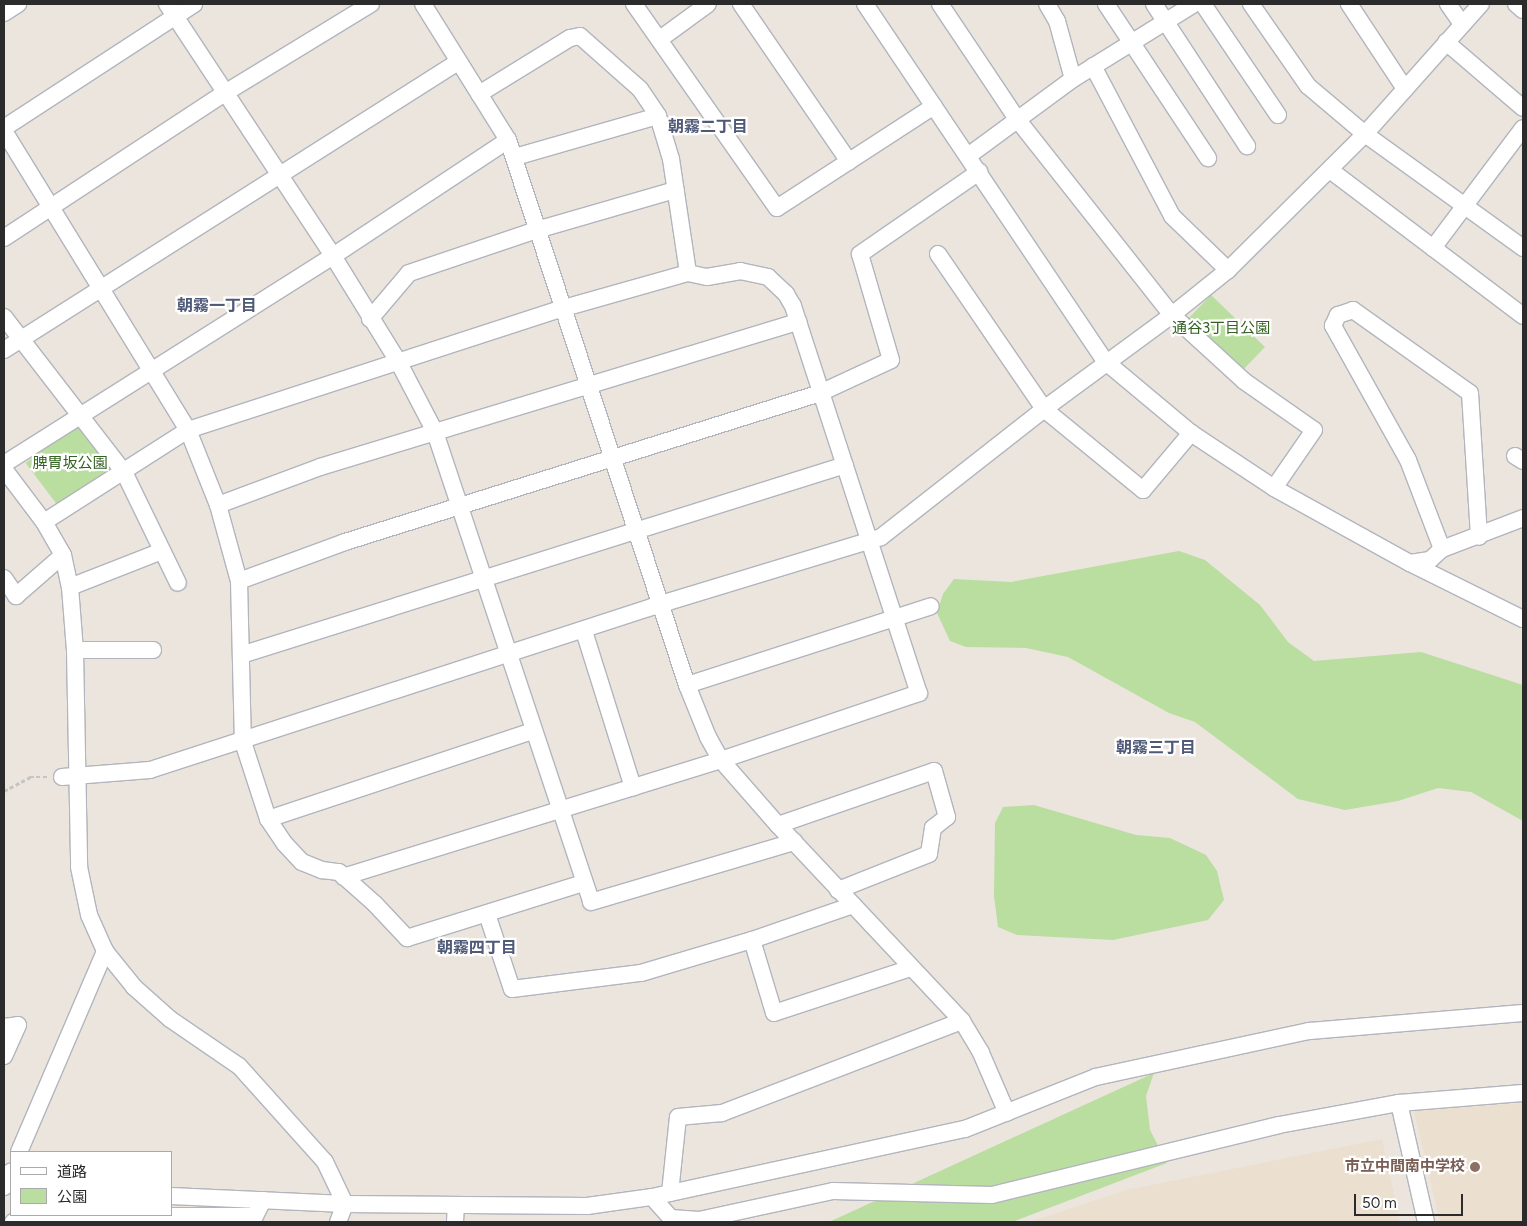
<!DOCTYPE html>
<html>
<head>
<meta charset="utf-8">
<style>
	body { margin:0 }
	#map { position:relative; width:1527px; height:1226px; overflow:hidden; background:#ebe5de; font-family:Figtree,"Noto Sans JP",sans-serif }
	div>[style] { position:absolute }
	.education>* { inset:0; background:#ebe0cf }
	.green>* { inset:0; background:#badda0; transform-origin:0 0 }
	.path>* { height:2.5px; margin-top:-1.25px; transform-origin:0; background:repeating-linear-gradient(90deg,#c4c4c4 0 4px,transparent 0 6.5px) }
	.roads { filter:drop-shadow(1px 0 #b2b5bd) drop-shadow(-1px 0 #b2b5bd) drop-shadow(0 1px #b2b5bd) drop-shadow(0 -1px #b2b5bd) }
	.minor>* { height:16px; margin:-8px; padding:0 8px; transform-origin:8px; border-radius:8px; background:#fff }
	.dots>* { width:14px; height:14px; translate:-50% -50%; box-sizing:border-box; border:2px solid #fff; border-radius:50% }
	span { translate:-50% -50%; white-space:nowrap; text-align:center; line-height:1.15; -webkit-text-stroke:4.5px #fff; paint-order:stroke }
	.park-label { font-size:15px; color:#346221 }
	.education-label { font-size:15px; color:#785e54; font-weight:700 }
	.right { translate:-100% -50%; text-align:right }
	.neighbourhood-label { font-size:16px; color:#4f5a78; font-weight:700 }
	.frame { position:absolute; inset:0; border:5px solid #2b2b2b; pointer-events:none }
	.legend { position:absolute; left:10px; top:1151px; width:162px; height:65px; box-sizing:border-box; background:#fff; border:1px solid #aaa; margin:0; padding:6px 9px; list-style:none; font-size:15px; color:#2b2b2b }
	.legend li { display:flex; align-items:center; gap:10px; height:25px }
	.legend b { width:25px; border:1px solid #aaa }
	.scale { position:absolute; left:1354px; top:1194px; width:109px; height:22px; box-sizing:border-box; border:2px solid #2b2b2b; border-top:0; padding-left:6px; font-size:15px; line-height:18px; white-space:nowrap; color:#2b2b2b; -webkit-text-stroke:4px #fff; paint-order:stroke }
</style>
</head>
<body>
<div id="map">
	<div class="education">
		<div style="clip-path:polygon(1523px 1103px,1523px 1222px,1440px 1222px,1414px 1111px)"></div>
		<div style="clip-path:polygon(1382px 1139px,1400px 1222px,1029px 1222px,1126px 1190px)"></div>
	</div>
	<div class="green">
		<div style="left:1211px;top:295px;width:75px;height:34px;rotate:44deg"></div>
		<div style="left:80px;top:422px;width:60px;height:68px;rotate:53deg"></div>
		<div style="clip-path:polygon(1179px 551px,1205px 560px,1260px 605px,1288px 642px,1314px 661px,1421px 652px,1523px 685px,1523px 821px,1471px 792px,1438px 788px,1398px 801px,1345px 810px,1298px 799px,1195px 722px,1169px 713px,1068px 657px,1026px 648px,966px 647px,950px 641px,937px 613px,943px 594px,954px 579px,1011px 582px)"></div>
		<div style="clip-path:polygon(1034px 805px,1136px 835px,1170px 838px,1206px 855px,1217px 871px,1224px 900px,1208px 920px,1113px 940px,1017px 935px,998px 927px,994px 896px,995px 823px,1003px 807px)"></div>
		<div style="clip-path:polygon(1154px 1073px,1146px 1096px,1150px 1130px,1167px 1163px,1012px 1222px,829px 1222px)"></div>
	</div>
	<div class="path">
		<div style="left:4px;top:791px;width:30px;rotate:-28deg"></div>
		<div style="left:30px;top:777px;width:18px"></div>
	</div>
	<div class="roads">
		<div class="minor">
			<div style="left:167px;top:4px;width:302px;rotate:56.6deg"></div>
			<div style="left:333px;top:256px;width:126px;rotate:58.3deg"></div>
			<div style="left:399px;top:363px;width:78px;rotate:62.4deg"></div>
			<div style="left:435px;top:432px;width:495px;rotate:71.6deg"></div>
			<div style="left:591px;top:902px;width:212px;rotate:-16.5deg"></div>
			<div style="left:423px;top:4px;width:160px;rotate:58deg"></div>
			<div style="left:508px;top:140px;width:574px;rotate:71.82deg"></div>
			<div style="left:687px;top:685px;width:56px;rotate:68deg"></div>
			<div style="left:708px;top:737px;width:26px;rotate:61deg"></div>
			<div style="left:721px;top:760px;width:86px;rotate:48.8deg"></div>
			<div style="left:778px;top:825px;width:269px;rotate:46.8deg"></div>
			<div style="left:962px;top:1021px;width:37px;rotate:59deg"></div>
			<div style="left:981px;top:1053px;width:65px;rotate:66.6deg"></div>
			<div style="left:634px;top:4px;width:249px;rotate:55deg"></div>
			<div style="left:777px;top:208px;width:187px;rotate:-33deg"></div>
			<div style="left:741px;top:4px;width:191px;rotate:55.6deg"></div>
			<div style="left:865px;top:4px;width:432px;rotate:56.1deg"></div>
			<div style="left:1106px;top:362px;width:111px;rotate:39.9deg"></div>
			<div style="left:1191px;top:433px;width:100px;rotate:33.5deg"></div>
			<div style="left:1274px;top:488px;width:155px;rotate:28.9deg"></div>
			<div style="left:1410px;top:563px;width:20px;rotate:-9deg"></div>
			<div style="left:1430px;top:560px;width:16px;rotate:-43deg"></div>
			<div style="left:1442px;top:549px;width:87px;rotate:-20.9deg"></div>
			<div style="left:940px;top:4px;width:138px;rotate:56.2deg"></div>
			<div style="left:1017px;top:119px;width:250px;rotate:51.7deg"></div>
			<div style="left:1172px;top:315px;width:98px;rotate:42.5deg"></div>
			<div style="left:1244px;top:381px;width:85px;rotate:35deg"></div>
			<div style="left:1314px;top:430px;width:70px;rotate:124.6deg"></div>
			<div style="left:1047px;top:4px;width:20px;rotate:60deg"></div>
			<div style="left:1057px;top:21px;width:60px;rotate:74.6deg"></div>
			<div style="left:1106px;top:4px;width:185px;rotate:56.5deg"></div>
			<div style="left:1154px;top:4px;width:170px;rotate:56.8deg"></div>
			<div style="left:1203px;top:4px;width:134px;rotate:56deg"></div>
			<div style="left:1251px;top:4px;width:100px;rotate:55.2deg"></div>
			<div style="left:1308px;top:86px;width:75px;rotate:40.1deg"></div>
			<div style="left:1365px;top:134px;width:195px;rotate:35.8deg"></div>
			<div style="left:1349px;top:4px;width:102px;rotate:56.6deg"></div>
			<div style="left:1448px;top:4px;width:24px;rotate:55deg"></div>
			<div style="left:1516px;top:4px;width:9px;rotate:41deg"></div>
			<div style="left:4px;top:13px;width:17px;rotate:-33deg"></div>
			<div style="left:660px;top:39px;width:59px;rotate:-36.1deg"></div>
			<div style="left:1446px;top:42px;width:101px;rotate:40.6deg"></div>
			<div style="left:1093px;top:66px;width:170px;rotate:62.2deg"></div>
			<div style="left:1172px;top:216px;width:78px;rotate:44deg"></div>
			<div style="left:479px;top:94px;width:107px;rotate:-31.6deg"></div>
			<div style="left:570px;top:38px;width:10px;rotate:-11deg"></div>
			<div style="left:580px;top:36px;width:80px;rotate:41.5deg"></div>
			<div style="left:640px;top:89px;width:32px;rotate:56deg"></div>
			<div style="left:658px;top:116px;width:45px;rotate:73.2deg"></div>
			<div style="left:671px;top:159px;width:115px;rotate:81.5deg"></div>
			<div style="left:4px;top:128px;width:227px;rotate:-33.1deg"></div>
			<div style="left:4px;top:131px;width:351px;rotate:58.4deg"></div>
			<div style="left:188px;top:430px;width:81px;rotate:68.2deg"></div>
			<div style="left:218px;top:505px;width:79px;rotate:74.6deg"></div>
			<div style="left:239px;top:581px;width:161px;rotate:88.6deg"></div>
			<div style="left:243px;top:742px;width:81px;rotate:72deg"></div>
			<div style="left:268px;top:819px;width:30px;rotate:56deg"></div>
			<div style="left:285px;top:844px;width:25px;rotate:47deg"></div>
			<div style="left:302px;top:862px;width:22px;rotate:22deg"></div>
			<div style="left:322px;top:870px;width:17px;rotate:7deg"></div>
			<div style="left:339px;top:872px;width:48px;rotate:41.6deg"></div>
			<div style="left:375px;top:904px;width:47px;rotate:46.7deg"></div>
			<div style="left:407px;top:938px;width:185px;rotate:-17.3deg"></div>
			<div style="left:968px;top:156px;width:130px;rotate:-36.3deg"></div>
			<div style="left:1073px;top:79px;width:142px;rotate:-31.8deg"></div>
			<div style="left:515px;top:157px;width:149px;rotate:-16deg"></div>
			<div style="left:1330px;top:170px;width:242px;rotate:37.1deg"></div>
			<div style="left:4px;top:238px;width:264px;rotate:-33.3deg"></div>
			<div style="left:225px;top:93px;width:171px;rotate:-31.4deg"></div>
			<div style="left:1433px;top:248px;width:150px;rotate:-53.1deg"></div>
			<div style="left:938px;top:254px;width:188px;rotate:55.6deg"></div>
			<div style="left:1044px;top:409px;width:128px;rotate:39.3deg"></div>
			<div style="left:1143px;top:490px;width:75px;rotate:-49.9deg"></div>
			<div style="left:4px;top:317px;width:196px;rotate:52.3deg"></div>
			<div style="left:124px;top:472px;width:123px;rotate:64.1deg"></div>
			<div style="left:370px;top:319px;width:60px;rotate:-49.7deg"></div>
			<div style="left:409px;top:273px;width:138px;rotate:-18.6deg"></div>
			<div style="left:540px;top:229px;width:141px;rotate:-16.1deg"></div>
			<div style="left:4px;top:350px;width:538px;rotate:-32.39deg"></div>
			<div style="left:1515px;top:456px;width:9px;rotate:32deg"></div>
			<div style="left:4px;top:464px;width:389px;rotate:-32.3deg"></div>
			<div style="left:333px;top:256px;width:210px;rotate:-33.5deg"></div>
			<div style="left:4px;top:469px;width:66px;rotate:53deg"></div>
			<div style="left:44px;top:522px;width:38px;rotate:60deg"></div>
			<div style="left:63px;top:555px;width:33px;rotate:78deg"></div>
			<div style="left:70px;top:587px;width:63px;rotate:85.5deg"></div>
			<div style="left:75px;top:650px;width:217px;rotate:88.9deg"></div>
			<div style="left:79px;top:867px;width:49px;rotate:78.2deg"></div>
			<div style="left:89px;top:915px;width:39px;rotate:66deg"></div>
			<div style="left:105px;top:951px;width:46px;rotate:51.1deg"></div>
			<div style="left:134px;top:987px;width:48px;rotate:41.6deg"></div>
			<div style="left:170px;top:1019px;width:83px;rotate:34.3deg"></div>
			<div style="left:239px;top:1066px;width:129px;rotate:48.1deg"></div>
			<div style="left:325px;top:1162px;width:47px;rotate:64.5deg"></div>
			<div style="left:345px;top:1204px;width:19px;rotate:111deg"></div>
			<div style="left:218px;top:505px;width:109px;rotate:-20.4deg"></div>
			<div style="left:320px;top:467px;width:500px;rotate:-16.9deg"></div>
			<div style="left:44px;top:522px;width:171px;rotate:-32.6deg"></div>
			<div style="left:188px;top:430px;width:395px;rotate:-18deg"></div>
			<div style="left:564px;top:308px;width:129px;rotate:-15.8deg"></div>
			<div style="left:688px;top:273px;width:19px;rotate:12deg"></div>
			<div style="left:707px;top:277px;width:34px;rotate:-10deg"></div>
			<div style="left:740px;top:271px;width:29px;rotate:12deg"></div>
			<div style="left:768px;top:277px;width:25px;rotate:43deg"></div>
			<div style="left:786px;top:294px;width:14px;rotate:60deg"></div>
			<div style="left:793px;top:306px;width:407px;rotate:72deg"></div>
			<div style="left:919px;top:693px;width:209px;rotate:161.3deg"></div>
			<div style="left:721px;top:760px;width:395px;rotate:162.8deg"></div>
			<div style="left:1442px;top:549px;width:95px;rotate:-110.9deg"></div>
			<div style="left:1408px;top:460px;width:154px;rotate:-119.2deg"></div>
			<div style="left:1333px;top:326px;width:12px;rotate:-66deg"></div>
			<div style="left:1338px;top:315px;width:16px;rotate:-18deg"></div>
			<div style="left:1353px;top:310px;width:143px;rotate:35.4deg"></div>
			<div style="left:1470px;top:393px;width:144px;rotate:86.4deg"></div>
			<div style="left:1410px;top:563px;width:126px;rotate:26.4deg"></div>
			<div style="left:4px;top:578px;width:22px;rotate:56deg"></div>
			<div style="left:16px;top:596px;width:62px;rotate:-41.1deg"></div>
			<div style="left:239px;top:581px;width:113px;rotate:-20.2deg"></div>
			<div style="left:345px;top:542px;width:498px;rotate:-17.4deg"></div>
			<div style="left:820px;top:393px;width:78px;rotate:-24.9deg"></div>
			<div style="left:891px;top:360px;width:110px;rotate:-106.3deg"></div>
			<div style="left:860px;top:254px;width:145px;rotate:-34.6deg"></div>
			<div style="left:70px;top:587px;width:99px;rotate:-21.4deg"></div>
			<div style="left:584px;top:631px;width:164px;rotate:72.6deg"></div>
			<div style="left:75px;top:650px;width:78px"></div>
			<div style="left:241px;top:655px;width:633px;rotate:-17.46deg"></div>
			<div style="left:687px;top:685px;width:256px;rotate:-17.9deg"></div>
			<div style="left:62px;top:777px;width:88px;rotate:-4.5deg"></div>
			<div style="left:150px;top:770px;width:537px;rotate:-18deg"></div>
			<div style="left:661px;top:604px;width:230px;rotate:-16.9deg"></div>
			<div style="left:881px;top:537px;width:207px;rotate:-38.1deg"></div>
			<div style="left:1044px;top:409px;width:159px;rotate:-36.3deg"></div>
			<div style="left:1172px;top:315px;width:72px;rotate:-38.8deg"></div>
			<div style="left:1228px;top:270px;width:193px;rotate:-44.8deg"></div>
			<div style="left:1365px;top:134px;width:174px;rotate:-48.3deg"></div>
			<div style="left:268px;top:819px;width:278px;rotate:-18.4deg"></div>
			<div style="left:778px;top:825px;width:165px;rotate:-19.1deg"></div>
			<div style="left:934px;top:771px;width:48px;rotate:74.2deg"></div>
			<div style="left:947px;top:817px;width:18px;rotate:142deg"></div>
			<div style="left:933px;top:828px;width:26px;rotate:99deg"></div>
			<div style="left:929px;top:854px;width:98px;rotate:158.4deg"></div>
			<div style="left:487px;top:914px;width:79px;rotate:71.6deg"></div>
			<div style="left:512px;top:989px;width:130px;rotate:-7.1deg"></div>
			<div style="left:641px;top:973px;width:116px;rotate:-16.6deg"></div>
			<div style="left:752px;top:940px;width:107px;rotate:-19.1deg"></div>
			<div style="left:752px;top:940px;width:76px;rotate:73.2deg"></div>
			<div style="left:774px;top:1013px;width:144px;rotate:-18.2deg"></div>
			<div style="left:4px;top:1027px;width:14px;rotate:-8deg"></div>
			<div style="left:18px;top:1025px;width:34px;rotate:114deg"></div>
			<div style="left:1399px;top:1103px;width:122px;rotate:77.2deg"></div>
			<div style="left:19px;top:1152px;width:219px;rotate:-66.8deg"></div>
			<div style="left:4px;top:1187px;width:17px;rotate:-66deg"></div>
			<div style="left:670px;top:1193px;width:76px;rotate:-84deg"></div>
			<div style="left:678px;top:1117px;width:44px;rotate:-5.2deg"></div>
			<div style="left:722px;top:1113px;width:257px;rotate:-21deg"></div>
			<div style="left:171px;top:1196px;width:174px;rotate:2.6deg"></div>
			<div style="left:345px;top:1204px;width:242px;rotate:0.5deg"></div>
			<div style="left:587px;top:1206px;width:66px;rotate:-7.9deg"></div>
			<div style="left:652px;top:1197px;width:320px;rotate:-12.3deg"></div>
			<div style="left:965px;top:1129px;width:141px;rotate:-21.7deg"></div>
			<div style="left:1096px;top:1077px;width:218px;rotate:-12.2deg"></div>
			<div style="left:1309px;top:1031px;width:215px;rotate:-4.8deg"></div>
			<div style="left:652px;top:1197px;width:28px;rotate:48deg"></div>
			<div style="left:671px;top:1218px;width:28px;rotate:4deg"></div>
			<div style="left:699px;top:1220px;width:137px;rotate:-12.2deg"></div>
			<div style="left:833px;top:1191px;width:159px;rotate:1.4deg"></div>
			<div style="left:992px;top:1195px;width:295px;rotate:-13.7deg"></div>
			<div style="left:1279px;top:1125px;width:122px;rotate:-10.4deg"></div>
			<div style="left:1399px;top:1103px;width:124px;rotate:-4.6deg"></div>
			<div style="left:13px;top:1222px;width:12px;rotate:-31deg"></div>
			<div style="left:23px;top:1216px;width:232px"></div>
			<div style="left:255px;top:1216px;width:18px;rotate:-63deg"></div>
			<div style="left:455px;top:1222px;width:17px;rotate:-87deg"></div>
		</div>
	</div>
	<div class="dots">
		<div style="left:1475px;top:1167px;background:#8d6e63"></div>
	</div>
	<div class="park-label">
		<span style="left:1221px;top:329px">通谷3丁目公園</span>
		<span style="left:70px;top:464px">脾胃坂公園</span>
	</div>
	<div class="education-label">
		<span class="right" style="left:1465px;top:1167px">市立中間南中学校</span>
	</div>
	<div class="neighbourhood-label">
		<span style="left:708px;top:127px">朝霧二丁目</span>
		<span style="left:217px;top:306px">朝霧一丁目</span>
		<span style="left:1156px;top:748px">朝霧三丁目</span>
		<span style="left:477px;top:948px">朝霧四丁目</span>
	</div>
	<div class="frame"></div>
	<ul class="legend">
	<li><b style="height:6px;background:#fff"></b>道路</li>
	<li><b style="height:14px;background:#badda0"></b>公園</li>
	</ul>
	<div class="scale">50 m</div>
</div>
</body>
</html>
